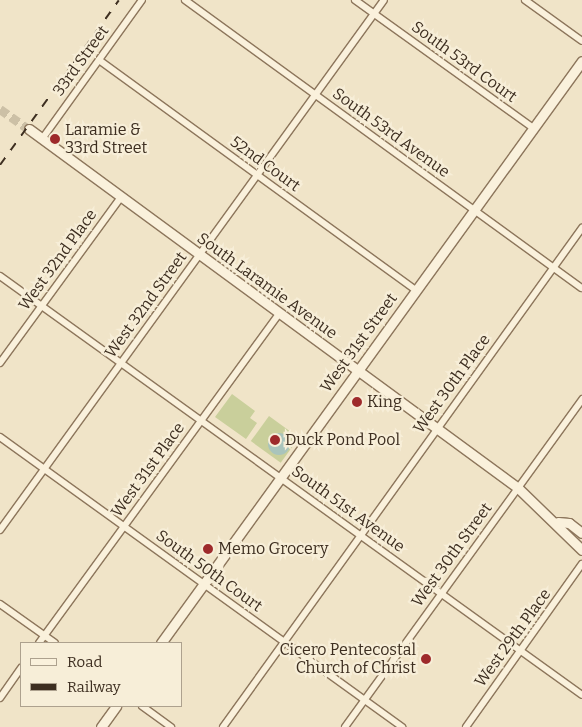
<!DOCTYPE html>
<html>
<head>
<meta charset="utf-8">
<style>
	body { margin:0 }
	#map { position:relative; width:582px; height:727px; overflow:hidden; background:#f0e4c8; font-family:Bitter,serif }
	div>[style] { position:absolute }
	.green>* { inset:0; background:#c9cf9b; transform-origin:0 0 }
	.water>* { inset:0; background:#a9c4bc }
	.round { border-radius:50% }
	.secondary-tunnel>* { height:9px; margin-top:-4.5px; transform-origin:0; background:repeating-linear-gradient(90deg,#ccc0a6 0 9px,transparent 0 13.5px) }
	.roads { filter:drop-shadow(1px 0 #8d765c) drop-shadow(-1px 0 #8d765c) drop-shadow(0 1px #8d765c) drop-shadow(0 -1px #8d765c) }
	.street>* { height:6px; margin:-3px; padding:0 3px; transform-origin:3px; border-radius:3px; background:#faf1dc }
	.secondary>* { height:9px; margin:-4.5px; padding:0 4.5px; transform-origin:4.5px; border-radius:4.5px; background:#faf1dc }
	.rail>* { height:2px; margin-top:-1px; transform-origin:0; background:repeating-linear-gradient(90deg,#3d2e20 0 9px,transparent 0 18px) }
	.dots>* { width:14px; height:14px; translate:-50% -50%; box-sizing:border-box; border:2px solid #f7eed8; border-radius:50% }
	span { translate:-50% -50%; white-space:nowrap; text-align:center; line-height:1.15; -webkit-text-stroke:4.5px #f7eed8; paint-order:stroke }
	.street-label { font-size:16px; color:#3d2e20 }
	.poi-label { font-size:16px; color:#3d2e20 }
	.left { translate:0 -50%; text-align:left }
	.right { translate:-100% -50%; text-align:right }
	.legend { position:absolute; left:20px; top:642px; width:162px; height:65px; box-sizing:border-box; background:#f7eed8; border:1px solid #ada18e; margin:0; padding:6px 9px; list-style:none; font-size:15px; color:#3d2e20 }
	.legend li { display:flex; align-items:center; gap:10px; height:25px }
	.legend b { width:25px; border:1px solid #ada18e }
</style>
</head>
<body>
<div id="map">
	<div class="green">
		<div style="clip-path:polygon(232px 394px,255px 411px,250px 418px,257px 423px,246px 439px,215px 417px)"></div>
		<div style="left:269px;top:416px;width:37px;height:31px;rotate:36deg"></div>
	</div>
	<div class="water">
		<div class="round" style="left:268px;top:433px;width:22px;height:22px"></div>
	</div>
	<div class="secondary-tunnel">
		<div style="left:0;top:109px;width:35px;rotate:35deg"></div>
	</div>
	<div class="roads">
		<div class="street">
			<div style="left:185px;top:0;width:490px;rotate:36deg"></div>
			<div style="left:355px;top:0;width:219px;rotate:35.7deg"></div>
			<div style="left:525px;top:0;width:70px;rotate:35.7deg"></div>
			<div style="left:99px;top:60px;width:392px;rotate:36deg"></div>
			<div style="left:42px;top:139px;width:171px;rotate:-54.3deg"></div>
			<div style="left:0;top:276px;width:717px;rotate:35.75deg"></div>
			<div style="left:0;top:363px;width:205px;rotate:-53.9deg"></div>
			<div style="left:0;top:437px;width:496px;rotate:35.8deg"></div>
			<div style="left:0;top:530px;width:654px;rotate:-54.08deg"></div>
			<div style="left:0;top:604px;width:67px;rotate:35.3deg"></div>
			<div style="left:39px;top:643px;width:409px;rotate:-53.9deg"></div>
			<div style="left:0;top:698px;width:37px;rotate:-55deg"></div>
			<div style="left:142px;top:706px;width:36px;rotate:36deg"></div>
			<div style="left:223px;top:727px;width:615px;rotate:-54.27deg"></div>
			<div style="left:345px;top:727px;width:405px;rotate:-54.1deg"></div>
			<div style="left:466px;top:727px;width:200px;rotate:-54.6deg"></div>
		</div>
		<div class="secondary">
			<div style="left:29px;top:129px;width:607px;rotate:36.28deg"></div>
			<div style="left:518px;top:488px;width:89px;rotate:44.1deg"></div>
			<div style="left:558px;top:522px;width:11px;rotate:5deg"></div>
			<div style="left:569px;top:523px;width:16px;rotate:38deg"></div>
			<div style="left:161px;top:643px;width:718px;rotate:-54.12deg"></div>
			<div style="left:101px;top:727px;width:26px;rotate:-54deg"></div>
		</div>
	</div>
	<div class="rail">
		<div style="left:0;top:165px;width:203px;rotate:-54.2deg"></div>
	</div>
	<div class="dots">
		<div style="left:55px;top:139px;background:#9e2a2b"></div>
		<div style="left:357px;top:402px;background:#9e2a2b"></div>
		<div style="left:275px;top:440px;background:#9e2a2b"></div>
		<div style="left:208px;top:549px;background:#9e2a2b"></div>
		<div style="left:426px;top:659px;background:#9e2a2b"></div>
	</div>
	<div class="street-label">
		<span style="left:81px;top:61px;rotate:-54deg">33rd Street</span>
		<span style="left:464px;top:62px;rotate:36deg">South 53rd Court</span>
		<span style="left:391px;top:133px;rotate:36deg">South 53rd Avenue</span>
		<span style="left:265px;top:164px;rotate:36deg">52nd Court</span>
		<span style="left:58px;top:260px;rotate:-54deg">West 32nd Place</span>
		<span style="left:267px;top:286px;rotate:36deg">South Laramie Avenue</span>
		<span style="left:146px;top:305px;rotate:-54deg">West 32nd Street</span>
		<span style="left:359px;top:343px;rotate:-54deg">West 31st Street</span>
		<span style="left:452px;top:384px;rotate:-54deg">West 30th Place</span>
		<span style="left:148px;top:470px;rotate:-54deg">West 31st Place</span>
		<span style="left:348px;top:509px;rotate:36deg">South 51st Avenue</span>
		<span style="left:452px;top:555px;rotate:-54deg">West 30th Street</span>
		<span style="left:209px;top:571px;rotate:36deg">South 50th Court</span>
		<span style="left:513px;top:638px;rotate:-54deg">West 29th Place</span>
	</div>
	<div class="poi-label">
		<span class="left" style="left:65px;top:139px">Laramie &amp;<br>33rd Street</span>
		<span class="left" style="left:367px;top:402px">King</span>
		<span class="left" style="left:285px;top:440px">Duck Pond Pool</span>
		<span class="left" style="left:218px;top:549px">Memo Grocery</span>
		<span class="right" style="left:416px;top:659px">Cicero Pentecostal<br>Church of Christ</span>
	</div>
	<ul class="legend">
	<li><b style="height:6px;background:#faf1dc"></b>Road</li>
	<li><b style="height:6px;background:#3d2e20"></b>Railway</li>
	</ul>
</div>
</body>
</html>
